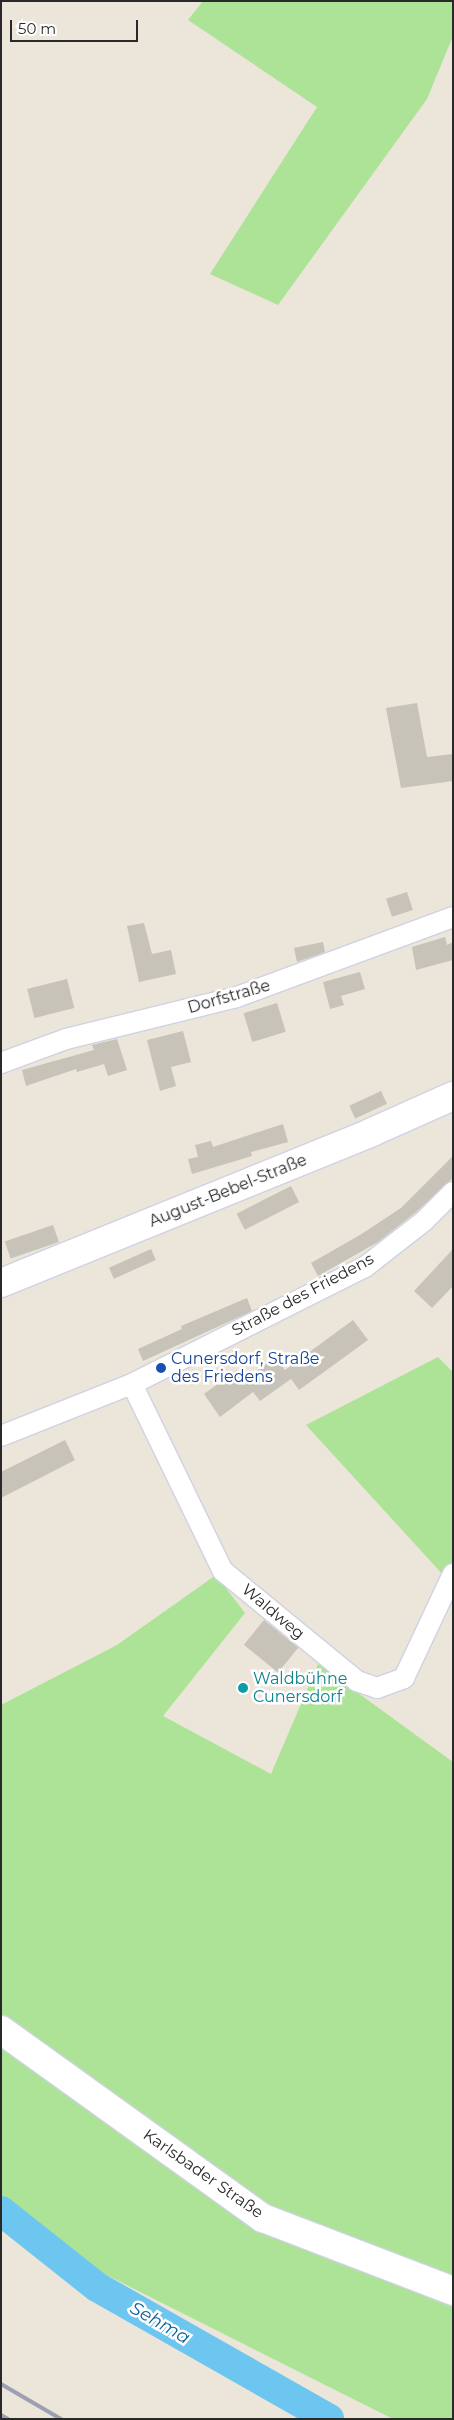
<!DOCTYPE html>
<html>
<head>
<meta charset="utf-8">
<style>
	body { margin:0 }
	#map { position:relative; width:454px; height:2420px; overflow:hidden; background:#ebe5da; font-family:Montserrat,sans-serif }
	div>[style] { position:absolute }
	.green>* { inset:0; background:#ade396 }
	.river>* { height:30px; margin:-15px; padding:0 15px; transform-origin:15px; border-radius:15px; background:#6cc6ef }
	.building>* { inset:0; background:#c7c3b9; transform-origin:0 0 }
	.roads { filter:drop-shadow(1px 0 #cfd2e2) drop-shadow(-1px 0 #cfd2e2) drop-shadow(0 1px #cfd2e2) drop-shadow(0 -1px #cfd2e2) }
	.minor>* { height:20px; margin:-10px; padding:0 10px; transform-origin:10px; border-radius:10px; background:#fff }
	.secondary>* { height:28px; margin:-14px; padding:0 14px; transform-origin:14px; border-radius:14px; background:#fff }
	.rail>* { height:4px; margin:-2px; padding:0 2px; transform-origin:2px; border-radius:2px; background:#9d9fb3 }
	.dots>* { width:14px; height:14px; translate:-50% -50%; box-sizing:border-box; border:2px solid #fff; border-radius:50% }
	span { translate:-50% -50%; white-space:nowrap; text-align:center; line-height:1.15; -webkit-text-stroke:5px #fff; paint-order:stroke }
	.street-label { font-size:16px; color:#292929 }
	.transit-label { font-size:16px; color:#164399 }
	.left { translate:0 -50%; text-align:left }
	.culture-label { font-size:16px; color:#0d838f }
	.water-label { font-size:18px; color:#0d6299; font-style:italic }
	.frame { position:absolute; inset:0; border:2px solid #292929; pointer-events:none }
	.scale { position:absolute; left:10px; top:20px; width:128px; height:22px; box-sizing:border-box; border:2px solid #292929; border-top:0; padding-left:6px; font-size:15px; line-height:18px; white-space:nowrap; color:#292929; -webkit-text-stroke:4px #fff; paint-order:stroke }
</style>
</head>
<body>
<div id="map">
	<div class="green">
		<div style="clip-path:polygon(203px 1px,453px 1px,453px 36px,427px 99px,278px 305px,210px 274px,317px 107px,188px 20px)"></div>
		<div style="clip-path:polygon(438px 1357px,453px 1372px,453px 1563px,445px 1577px,306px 1425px)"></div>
		<div style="clip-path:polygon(216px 1575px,245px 1613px,163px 1716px,271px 1774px,318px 1664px,453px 1762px,453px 2419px,393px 2419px,1px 2222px,1px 1705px,117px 1645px)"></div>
	</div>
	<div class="river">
		<div style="left:1px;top:2211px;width:122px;rotate:38.4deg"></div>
		<div style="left:97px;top:2287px;width:267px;rotate:29.6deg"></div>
	</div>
	<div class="building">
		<div style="clip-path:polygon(417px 703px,427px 757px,453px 754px,453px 781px,401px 788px,386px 708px)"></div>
		<div style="left:407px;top:892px;width:19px;height:22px;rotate:72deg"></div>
		<div style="clip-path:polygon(144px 923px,152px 954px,171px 950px,176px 974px,139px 982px,127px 926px)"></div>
		<div style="clip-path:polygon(445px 937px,447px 945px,453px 942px,453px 960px,416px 970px,412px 947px)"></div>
		<div style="clip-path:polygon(323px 942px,325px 952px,297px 962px,294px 948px)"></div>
		<div style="clip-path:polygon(360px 972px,365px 989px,341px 996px,344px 1005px,330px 1009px,323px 982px)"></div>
		<div style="left:67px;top:979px;width:30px;height:41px;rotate:76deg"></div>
		<div style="left:277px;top:1003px;width:30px;height:35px;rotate:73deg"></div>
		<div style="clip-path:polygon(183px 1031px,191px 1062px,171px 1067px,176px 1086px,160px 1091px,147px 1040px)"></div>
		<div style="clip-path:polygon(117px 1039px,127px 1070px,108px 1076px,104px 1064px,77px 1072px,76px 1069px,26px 1086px,22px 1070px,94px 1050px,92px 1045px)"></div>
		<div style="left:381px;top:1091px;width:14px;height:35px;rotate:65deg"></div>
		<div style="clip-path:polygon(283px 1124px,288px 1142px,251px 1152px,252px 1156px,192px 1174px,188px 1159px,198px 1157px,195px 1145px,211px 1141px,213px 1147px)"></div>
		<div style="clip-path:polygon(453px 1156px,453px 1178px,416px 1212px,378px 1242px,318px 1276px,311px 1263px,360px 1235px,401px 1208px)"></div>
		<div style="left:291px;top:1186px;width:18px;height:61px;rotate:63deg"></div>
		<div style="left:53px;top:1225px;width:18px;height:51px;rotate:71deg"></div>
		<div style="left:151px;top:1249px;width:12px;height:46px;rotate:66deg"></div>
		<div style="clip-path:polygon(453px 1249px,453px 1286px,432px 1308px,414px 1291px)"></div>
		<div style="clip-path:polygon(247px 1298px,252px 1311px,143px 1361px,138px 1349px,182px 1329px,181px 1326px)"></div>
		<div style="clip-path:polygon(353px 1320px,368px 1340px,299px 1390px,289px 1376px,291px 1379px,260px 1401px,253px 1392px,220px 1417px,204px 1394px,237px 1370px,244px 1380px,275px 1357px,285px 1370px)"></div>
		<div style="clip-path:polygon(65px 1440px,75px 1460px,1px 1498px,1px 1472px)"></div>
		<div style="left:264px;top:1620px;width:44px;height:32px;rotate:39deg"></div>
	</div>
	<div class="roads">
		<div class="minor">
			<div style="left:1px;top:1063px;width:69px;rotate:-20.3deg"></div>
			<div style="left:66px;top:1039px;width:176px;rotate:-13.8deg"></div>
			<div style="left:237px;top:997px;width:230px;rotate:-20.3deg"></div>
			<div style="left:132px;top:1384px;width:208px;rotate:64.1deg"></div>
			<div style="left:223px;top:1571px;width:173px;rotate:39.4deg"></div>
			<div style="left:357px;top:1681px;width:21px;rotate:19deg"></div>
			<div style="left:377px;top:1688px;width:29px;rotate:-20deg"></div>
			<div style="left:404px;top:1678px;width:115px;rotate:-64.8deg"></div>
			<div style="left:1px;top:1436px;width:141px;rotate:-21.7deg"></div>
			<div style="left:132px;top:1384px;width:261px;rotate:-26.7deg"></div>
			<div style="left:365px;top:1267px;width:75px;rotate:-37.9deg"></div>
			<div style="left:424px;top:1221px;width:41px;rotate:-45deg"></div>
		</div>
		<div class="secondary">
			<div style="left:1px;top:1283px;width:401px;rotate:-22.1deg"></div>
			<div style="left:372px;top:1132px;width:89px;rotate:-24deg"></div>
			<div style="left:1px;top:2030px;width:322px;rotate:35.7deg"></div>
			<div style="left:263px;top:2218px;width:204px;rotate:21deg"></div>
		</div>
	</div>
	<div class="rail">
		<div style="left:1px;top:2384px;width:69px;rotate:30.3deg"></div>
		<div style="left:1px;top:2415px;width:8px;rotate:30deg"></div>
	</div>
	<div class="dots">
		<div style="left:161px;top:1368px;background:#1a4fb4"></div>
		<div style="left:243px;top:1688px;background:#0f9aa8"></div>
	</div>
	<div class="street-label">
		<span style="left:229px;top:997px;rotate:-16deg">Dorfstraße</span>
		<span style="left:228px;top:1191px;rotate:-22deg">August-Bebel-Straße</span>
		<span style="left:303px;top:1295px;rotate:-28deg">Straße des Friedens</span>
		<span style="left:273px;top:1612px;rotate:40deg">Waldweg</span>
		<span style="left:203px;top:2174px;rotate:35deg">Karlsbader Straße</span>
	</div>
	<div class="transit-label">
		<span class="left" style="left:171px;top:1368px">Cunersdorf, Straße<br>des Friedens</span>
	</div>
	<div class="culture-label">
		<span class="left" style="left:253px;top:1688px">Waldbühne<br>Cunersdorf</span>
	</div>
	<div class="water-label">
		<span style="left:160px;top:2323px;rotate:30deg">Sehma</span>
	</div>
	<div class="frame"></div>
	<div class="scale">50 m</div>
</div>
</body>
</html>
